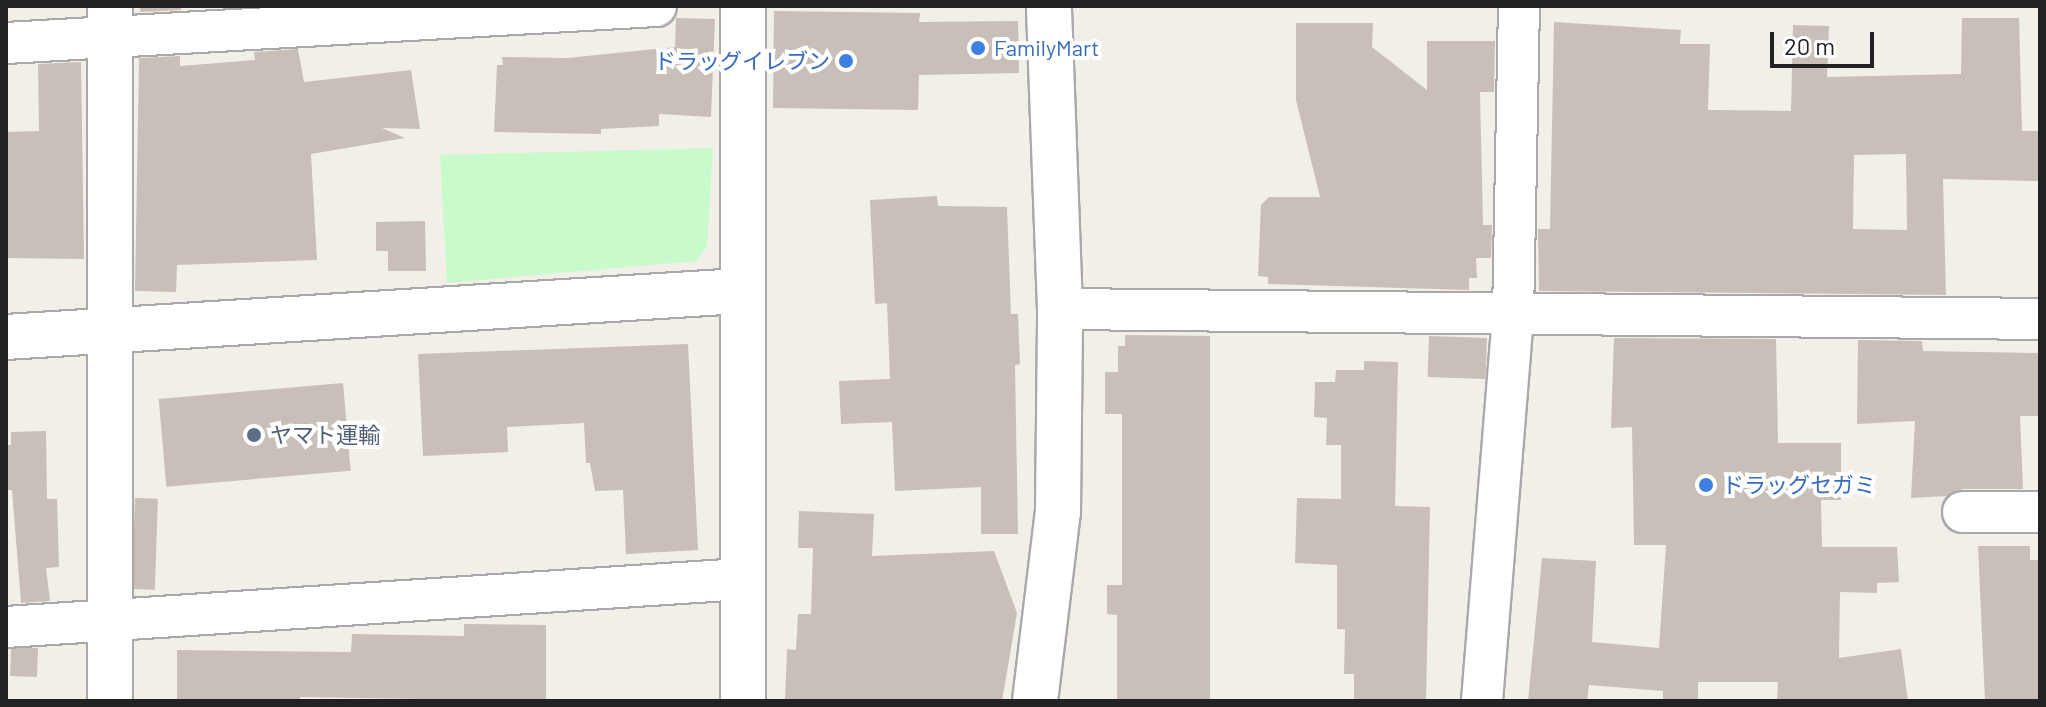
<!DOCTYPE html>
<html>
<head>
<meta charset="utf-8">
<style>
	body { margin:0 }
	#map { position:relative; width:2046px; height:707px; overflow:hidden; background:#f2efe9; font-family:Barlow,"Noto Sans JP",sans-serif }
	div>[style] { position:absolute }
	.park>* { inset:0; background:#c8facc }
	.building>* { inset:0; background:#c7bfb8; transform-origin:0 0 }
	.roads { filter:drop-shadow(2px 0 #a9a9a9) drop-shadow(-2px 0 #a9a9a9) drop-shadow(0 2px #a9a9a9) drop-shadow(0 -2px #a9a9a9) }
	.minor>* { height:40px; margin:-20px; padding:0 20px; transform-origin:20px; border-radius:20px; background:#fff }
	.tertiary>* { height:44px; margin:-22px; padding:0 22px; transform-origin:22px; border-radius:22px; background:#fff }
	.dots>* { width:22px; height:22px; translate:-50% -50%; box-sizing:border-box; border:4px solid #fff; border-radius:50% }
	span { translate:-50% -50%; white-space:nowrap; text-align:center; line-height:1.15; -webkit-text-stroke:8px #fff; paint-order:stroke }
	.shop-label { font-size:22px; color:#366cbe }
	.left { translate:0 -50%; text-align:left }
	.right { translate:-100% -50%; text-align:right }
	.service-label { font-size:22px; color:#4e5e75 }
	.frame { position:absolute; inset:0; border:8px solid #222; pointer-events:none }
	.scale { position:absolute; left:1770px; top:32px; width:104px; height:36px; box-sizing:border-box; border:4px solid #222; border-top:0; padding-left:10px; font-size:24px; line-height:28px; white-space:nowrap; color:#222; -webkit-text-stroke:6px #fff; paint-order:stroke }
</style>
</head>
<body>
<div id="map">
	<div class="park">
		<div style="clip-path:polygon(713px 148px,707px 247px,696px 261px,447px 283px,440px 155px)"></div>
	</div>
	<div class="building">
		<div style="clip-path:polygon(140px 6px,181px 6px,181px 10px,140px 12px)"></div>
		<div style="clip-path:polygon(774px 11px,920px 13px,919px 22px,1018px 21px,1019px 73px,919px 75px,918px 110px,773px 108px)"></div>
		<div style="clip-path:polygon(676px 18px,715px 19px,711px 117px,659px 114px,659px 126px,601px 129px,601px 134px,494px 132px,497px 65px,503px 65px,502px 57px,567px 58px,675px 47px)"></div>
		<div style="clip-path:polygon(evenodd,1962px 18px,2019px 18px,2022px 131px,2040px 131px,2040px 181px,1943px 179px,1946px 295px,1539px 291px,1538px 229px,1550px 229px,1554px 22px,1681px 30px,1680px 44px,1710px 44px,1708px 110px,1791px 111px,1793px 25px,1829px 26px,1827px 77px,1961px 74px,1962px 18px,1906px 154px,1907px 230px,1853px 229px,1854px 155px,1906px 154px)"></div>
		<div style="clip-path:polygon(1296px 23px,1373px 23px,1372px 47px,1427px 90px,1427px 41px,1495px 41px,1494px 92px,1480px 92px,1483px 225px,1492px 225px,1491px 258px,1476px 258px,1477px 278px,1469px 278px,1469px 290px,1268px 284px,1268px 277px,1258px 276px,1261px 205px,1269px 197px,1320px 197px,1296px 100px)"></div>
		<div style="clip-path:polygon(298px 49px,304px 82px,411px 70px,420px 129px,382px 128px,405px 138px,311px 154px,317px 260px,177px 265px,176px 292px,135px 291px,139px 58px,180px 56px,180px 66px,255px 60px,254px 52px)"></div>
		<div style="clip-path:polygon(81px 62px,84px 259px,6px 258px,6px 132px,39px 131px,38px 64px)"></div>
		<div style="clip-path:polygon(937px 196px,938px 206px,1007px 207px,1011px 314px,1018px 314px,1020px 364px,1015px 365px,1018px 534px,981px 534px,981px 487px,895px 491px,892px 422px,841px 424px,839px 381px,890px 379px,887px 303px,875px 304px,870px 200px)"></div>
		<div style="clip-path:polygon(425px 221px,426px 271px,388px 271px,388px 251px,376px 251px,376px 222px)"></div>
		<div style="clip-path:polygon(1125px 335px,1210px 336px,1210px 701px,1117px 701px,1117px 615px,1107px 614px,1107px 585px,1122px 585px,1122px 414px,1105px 414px,1105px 372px,1118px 372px,1118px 346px,1125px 346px)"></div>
		<div style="left:1429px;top:336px;width:58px;height:41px;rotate:2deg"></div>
		<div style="clip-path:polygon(1614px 338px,1776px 339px,1778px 443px,1841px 443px,1841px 500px,1821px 500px,1822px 547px,1897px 547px,1899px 582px,1877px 583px,1877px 593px,1840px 592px,1839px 658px,1901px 649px,1908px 701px,1777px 701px,1778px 682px,1698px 682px,1698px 701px,1663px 701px,1663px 691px,1589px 685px,1587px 701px,1528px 701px,1542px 558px,1596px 561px,1592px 642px,1659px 648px,1666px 545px,1634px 545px,1632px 427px,1611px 428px)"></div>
		<div style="clip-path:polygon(1858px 340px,1922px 341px,1923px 351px,2040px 353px,2040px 416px,2020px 416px,2023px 489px,1963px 489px,1947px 496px,1911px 498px,1915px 421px,1857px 424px)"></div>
		<div style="clip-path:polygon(688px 344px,698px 550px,626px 554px,623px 490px,595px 491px,590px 463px,586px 463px,584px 423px,507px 427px,508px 452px,423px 456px,418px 354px)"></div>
		<div style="clip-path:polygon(1364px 361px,1398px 362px,1395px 506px,1430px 507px,1426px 701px,1354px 701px,1354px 674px,1344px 674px,1345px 629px,1337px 629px,1337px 565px,1295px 563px,1297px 498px,1341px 499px,1341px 445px,1326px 445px,1327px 418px,1314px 417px,1315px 382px,1335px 382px,1336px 370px,1364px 370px)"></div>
		<div style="left:343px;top:383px;width:88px;height:185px;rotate:85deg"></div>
		<div style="clip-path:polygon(46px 431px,47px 499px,57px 499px,59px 567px,46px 568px,50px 601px,21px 603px,12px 490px,6px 490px,6px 445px,11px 445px,11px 432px)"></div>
		<div style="left:135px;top:498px;width:23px;height:91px;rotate:2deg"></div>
		<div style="clip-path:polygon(799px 511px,874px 514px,872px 556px,994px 551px,1017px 613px,1002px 701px,785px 701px,787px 649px,796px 650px,798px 614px,811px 614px,813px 548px,798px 548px)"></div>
		<div style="clip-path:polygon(1978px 546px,2030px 546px,2030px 560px,2040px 560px,2040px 701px,1985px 701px)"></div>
		<div style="clip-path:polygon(464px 624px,546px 625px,546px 701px,300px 697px,300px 701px,177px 701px,177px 650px,351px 652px,352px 634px,464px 636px)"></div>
		<div style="left:38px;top:648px;width:29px;height:27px;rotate:92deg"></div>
	</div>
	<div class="roads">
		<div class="minor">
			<div style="left:6px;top:43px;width:651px;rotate:-3.26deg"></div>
			<div style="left:1060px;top:309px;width:980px;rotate:0.58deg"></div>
			<div style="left:1963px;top:512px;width:77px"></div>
			<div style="left:6px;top:627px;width:739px;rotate:-3.73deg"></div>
			<div style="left:1482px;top:701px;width:386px;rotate:-85.4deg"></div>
			<div style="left:1513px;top:316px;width:310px;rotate:-88.9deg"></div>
		</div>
		<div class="tertiary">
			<div style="left:110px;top:6px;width:695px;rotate:90deg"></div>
			<div style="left:743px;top:6px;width:695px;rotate:90deg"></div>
			<div style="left:6px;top:337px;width:735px;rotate:-3.59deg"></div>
			<div style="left:1035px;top:701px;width:190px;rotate:-83.1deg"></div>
			<div style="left:1058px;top:512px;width:203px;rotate:-89.4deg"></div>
			<div style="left:1060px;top:309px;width:303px;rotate:-92.1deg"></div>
		</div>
	</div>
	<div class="dots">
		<div style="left:978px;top:48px;background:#3f7fe0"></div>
		<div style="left:846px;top:61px;background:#3f7fe0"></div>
		<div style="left:254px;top:435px;background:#5c6f8a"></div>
		<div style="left:1706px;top:485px;background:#3f7fe0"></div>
	</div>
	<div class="shop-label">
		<span class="left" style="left:994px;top:48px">FamilyMart</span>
		<span class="right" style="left:830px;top:61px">ドラッグイレブン</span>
		<span class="left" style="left:1722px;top:485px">ドラッグセガミ</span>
	</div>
	<div class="service-label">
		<span class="left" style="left:270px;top:435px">ヤマト運輸</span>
	</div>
	<div class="frame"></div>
	<div class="scale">20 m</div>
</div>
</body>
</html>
